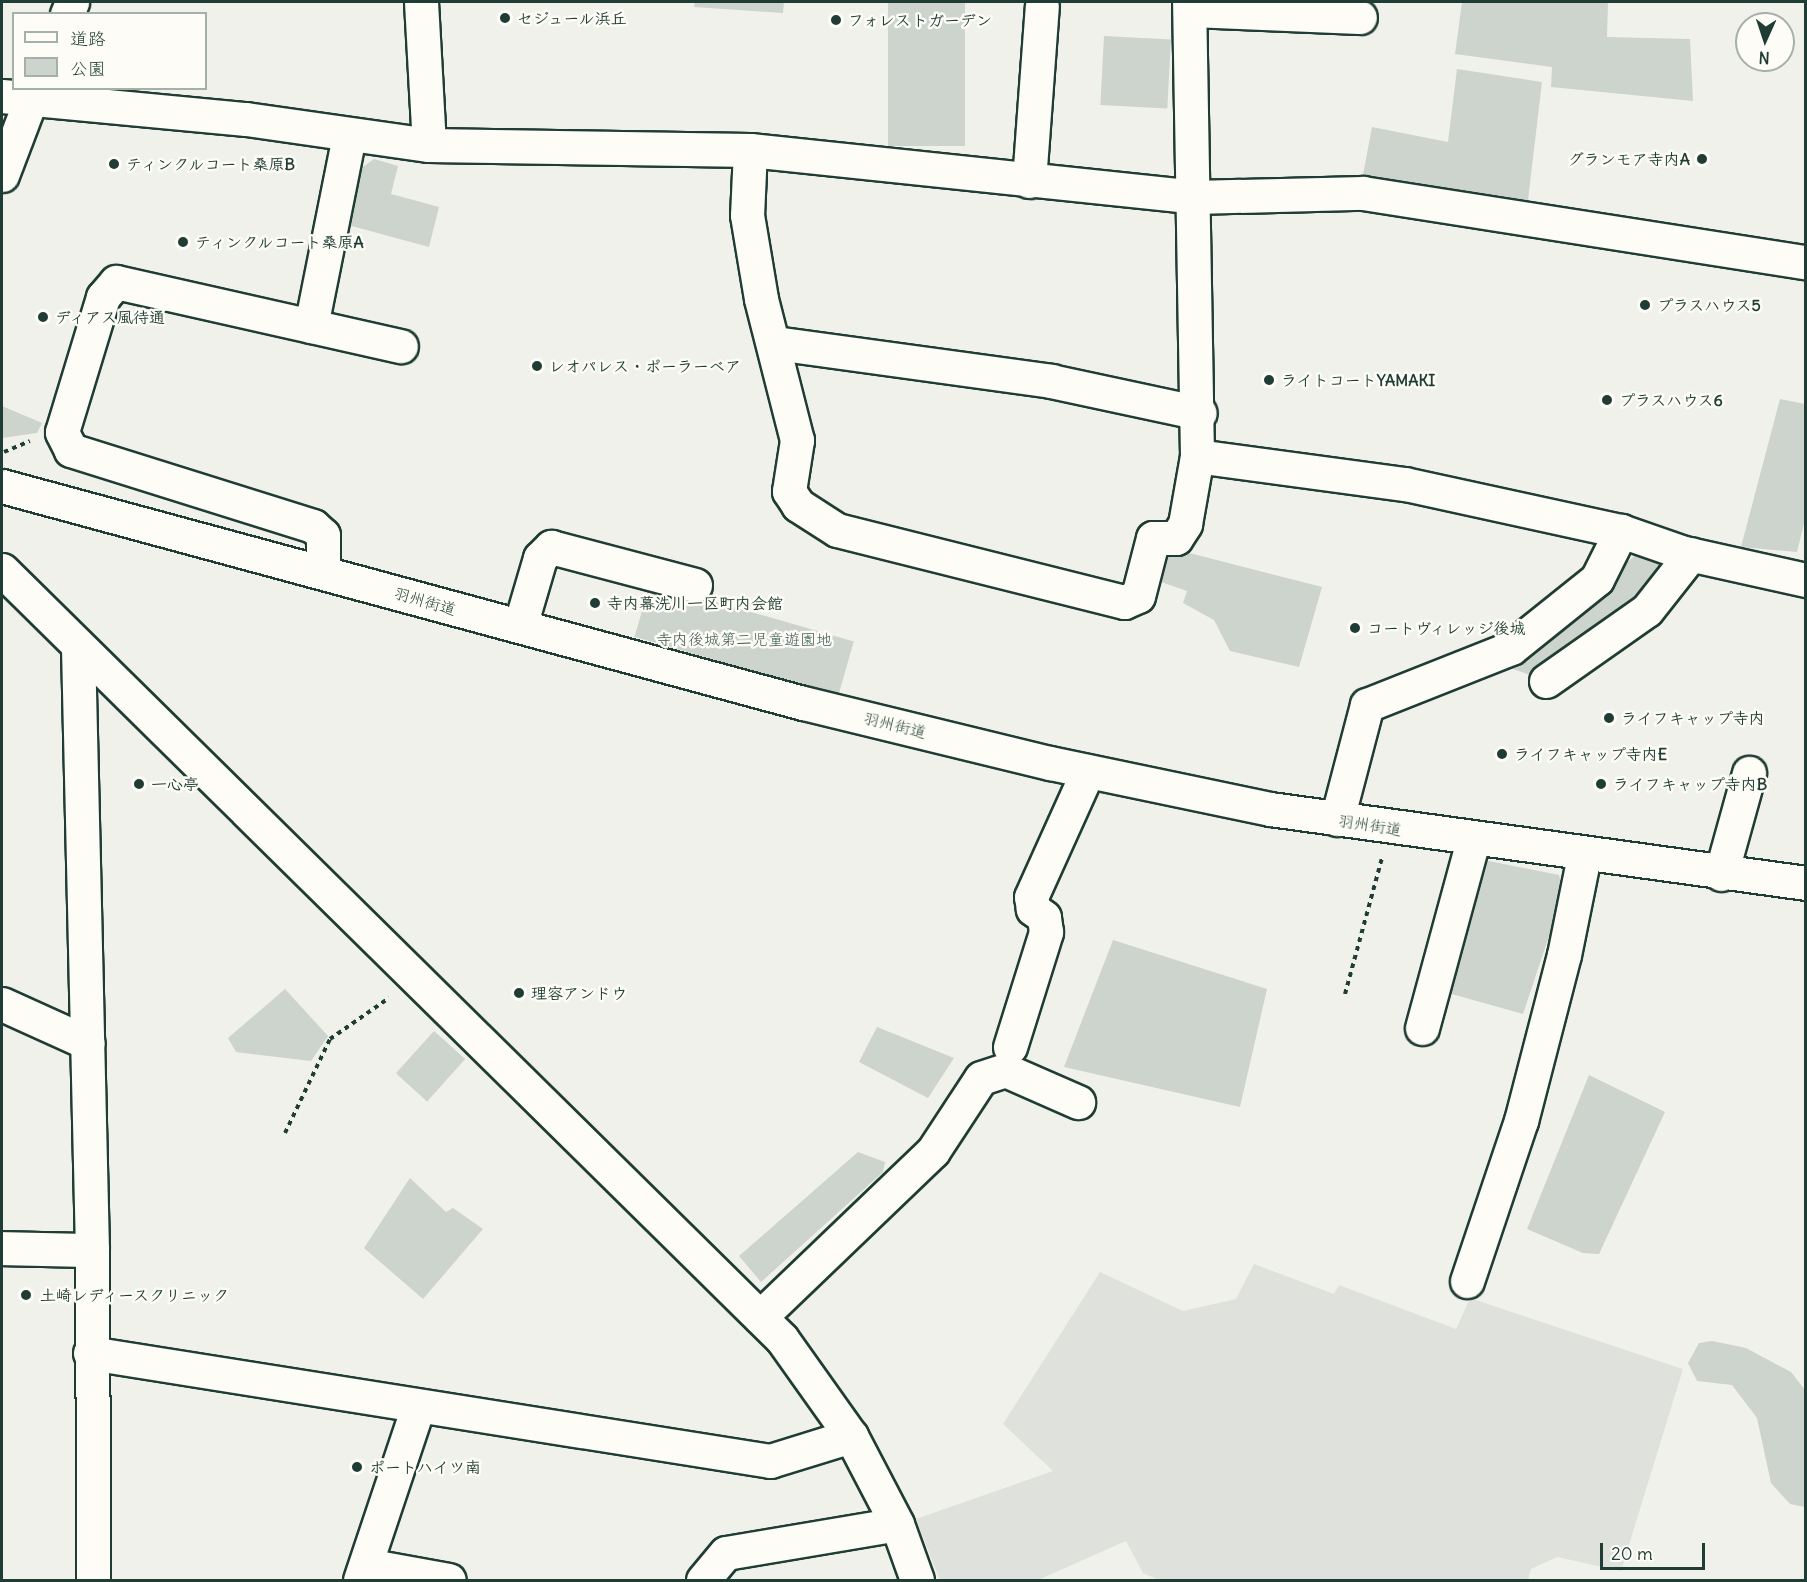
<!DOCTYPE html>
<html>
<head>
<meta charset="utf-8">
<style>
	body { margin:0 }
	#map { position:relative; width:1807px; height:1582px; overflow:hidden; background:#f0f1eb; font-family:Delius,"Klee One",sans-serif }
	div>[style] { position:absolute }
	.built>* { inset:0; background:#dfe2dc }
	.green>* { inset:0; background:#cdd3cd; transform-origin:0 0 }
	.path>* { height:4px; margin-top:-2px; transform-origin:0; background:repeating-linear-gradient(90deg,#1f3d34 0 4.5px,transparent 0 9px) }
	.roads { filter:drop-shadow(2px 0 #1f3d34) drop-shadow(-2px 0 #1f3d34) drop-shadow(0 2px #1f3d34) drop-shadow(0 -2px #1f3d34) }
	.minor>* { height:33px; margin:-16.5px; padding:0 16.5px; transform-origin:16.5px; border-radius:16.5px; background:#fdfcf7 }
	.dots>* { width:16px; height:16px; translate:-50% -50%; box-sizing:border-box; border:3px solid #fdfcf7; border-radius:50% }
	span { translate:-50% -50%; white-space:nowrap; text-align:center; line-height:1.15; -webkit-text-stroke:5px #fdfcf7; paint-order:stroke }
	.poi-label { font-size:16px; color:#1f3d34; font-weight:700 }
	.left { translate:0 -50%; text-align:left }
	.right { translate:-100% -50%; text-align:right }
	.street-label { font-size:16px; color:#1f3d34 }
	.park-label { font-size:16px; color:#425b53 }
	.frame { position:absolute; inset:0; border:3px solid #1f3d34; pointer-events:none }
	.legend { position:absolute; left:12px; top:12px; width:195px; height:78px; box-sizing:border-box; background:#fdfcf7; border:2px solid #a4b0a9; margin:0; padding:8px 10px; list-style:none; font-size:18px; color:#1f3d34 }
	.legend li { display:flex; align-items:center; gap:12px; height:30px }
	.legend b { width:30px; border:2px solid #a4b0a9 }
	.north { position:absolute; left:1735px; top:12px; width:60px; height:60px; box-sizing:border-box; background:#fdfcf7; border:2px solid #a4b0a9; border-radius:50%; rotate:183deg; font-size:16px; font-weight:700; line-height:24px; text-align:center; color:#1f3d34 }
	.north::after { content:''; display:block; margin:auto; width:21px; height:27px; background:#1f3d34; clip-path:polygon(50% 0,100% 100%,50% 72%,0 100%) }
	.scale { position:absolute; left:1600px; top:1543px; width:105px; height:27px; box-sizing:border-box; border:3px solid #1f3d34; border-top:0; padding-left:8px; font-size:18px; line-height:21px; white-space:nowrap; color:#1f3d34; -webkit-text-stroke:4px #fdfcf7; paint-order:stroke }
</style>
</head>
<body>
<div id="map">
	<div class="built">
		<div style="clip-path:polygon(1254px 1264px,1334px 1294px,1339px 1285px,1456px 1329px,1470px 1298px,1683px 1369px,1621px 1571px,1557px 1557px,1531px 1569px,1528px 1580px,1159px 1580px,1143px 1573px,1126px 1541px,1038px 1580px,940px 1580px,916px 1519px,1053px 1471px,1003px 1424px,1100px 1272px,1183px 1311px,1236px 1299px)"></div>
	</div>
	<div class="green">
		<div style="clip-path:polygon(695px 2px,784px 2px,783px 13px,694px 7px)"></div>
		<div style="left:888px;top:2px;width:77px;height:144px"></div>
		<div style="clip-path:polygon(1462px 2px,1608px 2px,1607px 37px,1690px 39px,1693px 101px,1551px 87px,1552px 67px,1455px 54px)"></div>
		<div style="left:1104px;top:36px;width:67px;height:69px;rotate:3deg"></div>
		<div style="clip-path:polygon(1457px 69px,1542px 82px,1528px 200px,1363px 175px,1372px 127px,1448px 142px)"></div>
		<div style="clip-path:polygon(374px 159px,398px 166px,391px 194px,439px 207px,429px 247px,348px 225px,363px 167px)"></div>
		<div style="clip-path:polygon(1780px 399px,1805px 404px,1806px 515px,1797px 552px,1741px 547px)"></div>
		<div style="clip-path:polygon(2px 406px,42px 423px,37px 433px,2px 438px)"></div>
		<div style="clip-path:polygon(1170px 548px,1322px 587px,1299px 667px,1230px 651px,1214px 620px,1183px 603px,1187px 591px,1161px 582px)"></div>
		<div style="clip-path:polygon(1637px 554px,1664px 566px,1665px 576px,1536px 677px,1510px 668px,1511px 658px)"></div>
		<div style="left:650px;top:583px;width:212px;height:56px;rotate:16deg"></div>
		<div style="clip-path:polygon(1479px 859px,1559px 875px,1563px 894px,1523px 1014px,1441px 991px)"></div>
		<div style="clip-path:polygon(1113px 940px,1267px 989px,1240px 1107px,1064px 1067px)"></div>
		<div style="clip-path:polygon(285px 989px,328px 1036px,311px 1061px,236px 1052px,228px 1038px)"></div>
		<div style="clip-path:polygon(877px 1027px,954px 1058px,928px 1098px,859px 1062px)"></div>
		<div style="left:434px;top:1031px;width:42px;height:57px;rotate:42deg"></div>
		<div style="clip-path:polygon(1589px 1075px,1665px 1112px,1599px 1254px,1583px 1253px,1527px 1229px)"></div>
		<div style="clip-path:polygon(858px 1152px,885px 1162px,883px 1172px,761px 1282px,739px 1256px)"></div>
		<div style="clip-path:polygon(410px 1178px,446px 1212px,453px 1208px,483px 1229px,423px 1299px,364px 1248px)"></div>
		<div style="clip-path:polygon(1712px 1341px,1746px 1348px,1791px 1372px,1805px 1390px,1805px 1507px,1790px 1504px,1771px 1483px,1757px 1418px,1732px 1385px,1697px 1381px,1688px 1363px,1699px 1343px)"></div>
	</div>
	<div class="path">
		<div style="left:4px;top:452px;width:28px;rotate:-23deg"></div>
		<div style="left:1345px;top:994px;width:141px;rotate:-74.8deg"></div>
		<div style="left:285px;top:1133px;width:104px;rotate:-64.4deg"></div>
		<div style="left:330px;top:1039px;width:72px;rotate:-34.8deg"></div>
	</div>
	<div class="roads">
		<div class="minor">
			<div style="left:421px;top:2px;width:143px;rotate:86.8deg"></div>
			<div style="left:1190px;top:10px;width:170px;rotate:2.4deg"></div>
			<div style="left:67px;top:14px;width:13px;rotate:-67deg"></div>
			<div style="left:2px;top:96px;width:245px;rotate:5.4deg"></div>
			<div style="left:246px;top:119px;width:185px;rotate:8.1deg"></div>
			<div style="left:429px;top:145px;width:321px;rotate:0.9deg"></div>
			<div style="left:750px;top:150px;width:446px;rotate:6deg"></div>
			<div style="left:1194px;top:197px;width:169px;rotate:-1.4deg"></div>
			<div style="left:1363px;top:193px;width:448px;rotate:8.9deg"></div>
			<div style="left:750px;top:150px;width:65px;rotate:92.6deg"></div>
			<div style="left:747px;top:215px;width:85px;rotate:80.5deg"></div>
			<div style="left:761px;top:299px;width:146px;rotate:75.7deg"></div>
			<div style="left:797px;top:440px;width:52px;rotate:98.9deg"></div>
			<div style="left:789px;top:491px;width:17px;rotate:57deg"></div>
			<div style="left:798px;top:505px;width:46px;rotate:32.7deg"></div>
			<div style="left:837px;top:530px;width:296px;rotate:14.1deg"></div>
			<div style="left:1124px;top:602px;width:15px;rotate:-23deg"></div>
			<div style="left:1138px;top:596px;width:60px;rotate:-75.5deg"></div>
			<div style="left:1153px;top:538px;width:23px"></div>
			<div style="left:1176px;top:538px;width:17px;rotate:-57deg"></div>
			<div style="left:1185px;top:524px;width:69px;rotate:-80deg"></div>
			<div style="left:1197px;top:456px;width:454px;rotate:-91deg"></div>
			<div style="left:2px;top:175px;width:93px;rotate:-69.2deg"></div>
			<div style="left:1029px;top:181px;width:175px;rotate:-85.8deg"></div>
			<div style="left:311px;top:326px;width:194px;rotate:-78.7deg"></div>
			<div style="left:775px;top:343px;width:279px;rotate:7.8deg"></div>
			<div style="left:1051px;top:381px;width:152px;rotate:12.1deg"></div>
			<div style="left:1197px;top:456px;width:210px;rotate:7.7deg"></div>
			<div style="left:1405px;top:484px;width:221px;rotate:12.3deg"></div>
			<div style="left:1621px;top:531px;width:67px;rotate:19.2deg"></div>
			<div style="left:1684px;top:553px;width:125px;rotate:12.5deg"></div>
			<div style="left:2px;top:486px;width:830px;rotate:15.16deg"></div>
			<div style="left:803px;top:703px;width:254px;rotate:13.7deg"></div>
			<div style="left:1050px;top:763px;width:225px;rotate:11.8deg"></div>
			<div style="left:1270px;top:809px;width:541px;rotate:7.86deg"></div>
			<div style="left:2px;top:570px;width:1095px;rotate:44.59deg"></div>
			<div style="left:782px;top:1339px;width:119px;rotate:54.6deg"></div>
			<div style="left:851px;top:1436px;width:99px;rotate:62.4deg"></div>
			<div style="left:897px;top:1524px;width:59px;rotate:70.3deg"></div>
			<div style="left:323px;top:572px;width:37px;rotate:-90deg"></div>
			<div style="left:323px;top:535px;width:13px;rotate:-138deg"></div>
			<div style="left:313px;top:526px;width:254px;rotate:-162.6deg"></div>
			<div style="left:71px;top:450px;width:20px;rotate:-117deg"></div>
			<div style="left:62px;top:432px;width:141px;rotate:-73.1deg"></div>
			<div style="left:103px;top:297px;width:20px;rotate:-49deg"></div>
			<div style="left:116px;top:282px;width:292px;rotate:12.7deg"></div>
			<div style="left:520px;top:626px;width:71px;rotate:-73.6deg"></div>
			<div style="left:540px;top:558px;width:16px;rotate:-45deg"></div>
			<div style="left:551px;top:547px;width:149px;rotate:14.8deg"></div>
			<div style="left:78px;top:647px;width:603px;rotate:88.67deg"></div>
			<div style="left:92px;top:1250px;width:330px;rotate:89.8deg"></div>
			<div style="left:1546px;top:681px;width:123px;rotate:-35.1deg"></div>
			<div style="left:1647px;top:610px;width:71px;rotate:-51.8deg"></div>
			<div style="left:1337px;top:819px;width:118px;rotate:-75.3deg"></div>
			<div style="left:1367px;top:705px;width:155px;rotate:-21.6deg"></div>
			<div style="left:1511px;top:648px;width:110px;rotate:-38.7deg"></div>
			<div style="left:1597px;top:579px;width:54px;rotate:-63.4deg"></div>
			<div style="left:1721px;top:874px;width:105px;rotate:-74.5deg"></div>
			<div style="left:2px;top:1004px;width:94px;rotate:24.4deg"></div>
			<div style="left:1422px;top:1028px;width:195px;rotate:-74.8deg"></div>
			<div style="left:1010px;top:1047px;width:121px;rotate:-72.6deg"></div>
			<div style="left:1046px;top:932px;width:15px;rotate:-98deg"></div>
			<div style="left:1044px;top:917px;width:14px;rotate:-144deg"></div>
			<div style="left:1033px;top:909px;width:12px;rotate:-99deg"></div>
			<div style="left:1031px;top:897px;width:138px;rotate:-65.7deg"></div>
			<div style="left:2px;top:1248px;width:90px;rotate:1.3deg"></div>
			<div style="left:1467px;top:1281px;width:169px;rotate:-71.4deg"></div>
			<div style="left:1521px;top:1121px;width:171px;rotate:-75.5deg"></div>
			<div style="left:1564px;top:955px;width:101px;rotate:-78.6deg"></div>
			<div style="left:760px;top:1317px;width:240px;rotate:-43.8deg"></div>
			<div style="left:933px;top:1151px;width:87px;rotate:-56.7deg"></div>
			<div style="left:981px;top:1078px;width:25px;rotate:-18deg"></div>
			<div style="left:1005px;top:1070px;width:80px;rotate:23.7deg"></div>
			<div style="left:90px;top:1353px;width:689px;rotate:9.02deg"></div>
			<div style="left:770px;top:1461px;width:85px;rotate:-17.2deg"></div>
			<div style="left:366px;top:1565px;width:84px;rotate:10.2deg"></div>
			<div style="left:360px;top:1580px;width:182px;rotate:-71.5deg"></div>
			<div style="left:703px;top:1580px;width:35px;rotate:-50deg"></div>
			<div style="left:726px;top:1553px;width:173px;rotate:-9.6deg"></div>
		</div>
	</div>
	<div class="dots">
		<div style="left:505px;top:18px;background:#1f3d34"></div>
		<div style="left:836px;top:20px;background:#1f3d34"></div>
		<div style="left:1702px;top:159px;background:#1f3d34"></div>
		<div style="left:114px;top:164px;background:#1f3d34"></div>
		<div style="left:183px;top:242px;background:#1f3d34"></div>
		<div style="left:1645px;top:305px;background:#1f3d34"></div>
		<div style="left:43px;top:317px;background:#1f3d34"></div>
		<div style="left:537px;top:366px;background:#1f3d34"></div>
		<div style="left:1269px;top:380px;background:#1f3d34"></div>
		<div style="left:1607px;top:400px;background:#1f3d34"></div>
		<div style="left:595px;top:603px;background:#1f3d34"></div>
		<div style="left:1355px;top:628px;background:#1f3d34"></div>
		<div style="left:1609px;top:718px;background:#1f3d34"></div>
		<div style="left:1502px;top:754px;background:#1f3d34"></div>
		<div style="left:139px;top:784px;background:#1f3d34"></div>
		<div style="left:1601px;top:784px;background:#1f3d34"></div>
		<div style="left:519px;top:993px;background:#1f3d34"></div>
		<div style="left:26px;top:1295px;background:#1f3d34"></div>
		<div style="left:357px;top:1467px;background:#1f3d34"></div>
	</div>
	<div class="poi-label">
		<span class="left" style="left:517px;top:18px">セジュール浜丘</span>
		<span class="left" style="left:848px;top:20px">フォレストガーデン</span>
		<span class="right" style="left:1690px;top:159px">グランモア寺内A</span>
		<span class="left" style="left:126px;top:164px">ティンクルコート桑原B</span>
		<span class="left" style="left:195px;top:242px">ティンクルコート桑原A</span>
		<span class="left" style="left:1657px;top:305px">プラスハウス5</span>
		<span class="left" style="left:55px;top:317px">ディアス風待通</span>
		<span class="left" style="left:549px;top:366px">レオパレス・ポーラーベア</span>
		<span class="left" style="left:1281px;top:380px">ライトコートYAMAKI</span>
		<span class="left" style="left:1619px;top:400px">プラスハウス6</span>
		<span class="left" style="left:607px;top:603px">寺内幕洗川一区町内会館</span>
		<span class="left" style="left:1367px;top:628px">コートヴィレッジ後城</span>
		<span class="left" style="left:1621px;top:718px">ライフキャップ寺内</span>
		<span class="left" style="left:1514px;top:754px">ライフキャップ寺内E</span>
		<span class="left" style="left:151px;top:784px">一心亭</span>
		<span class="left" style="left:1613px;top:784px">ライフキャップ寺内B</span>
		<span class="left" style="left:531px;top:993px">理容アンドウ</span>
		<span class="left" style="left:40px;top:1295px">土崎レディースクリニック</span>
		<span class="left" style="left:369px;top:1467px">ポートハイツ南</span>
	</div>
	<div class="street-label">
		<span style="left:425px;top:601px;rotate:16deg">羽州街道</span>
		<span style="left:895px;top:725px;rotate:14deg">羽州街道</span>
		<span style="left:1370px;top:825px;rotate:9deg">羽州街道</span>
	</div>
	<div class="park-label">
		<span style="left:744px;top:639px">寺内後城第二児童遊園地</span>
	</div>
	<div class="frame"></div>
	<ul class="legend">
	<li><b style="height:8px;background:#fdfcf7"></b>道路</li>
	<li><b style="height:16px;background:#cdd3cd"></b>公園</li>
	</ul>
	<div class="north">N</div>
	<div class="scale">20 m</div>
</div>
</body>
</html>
